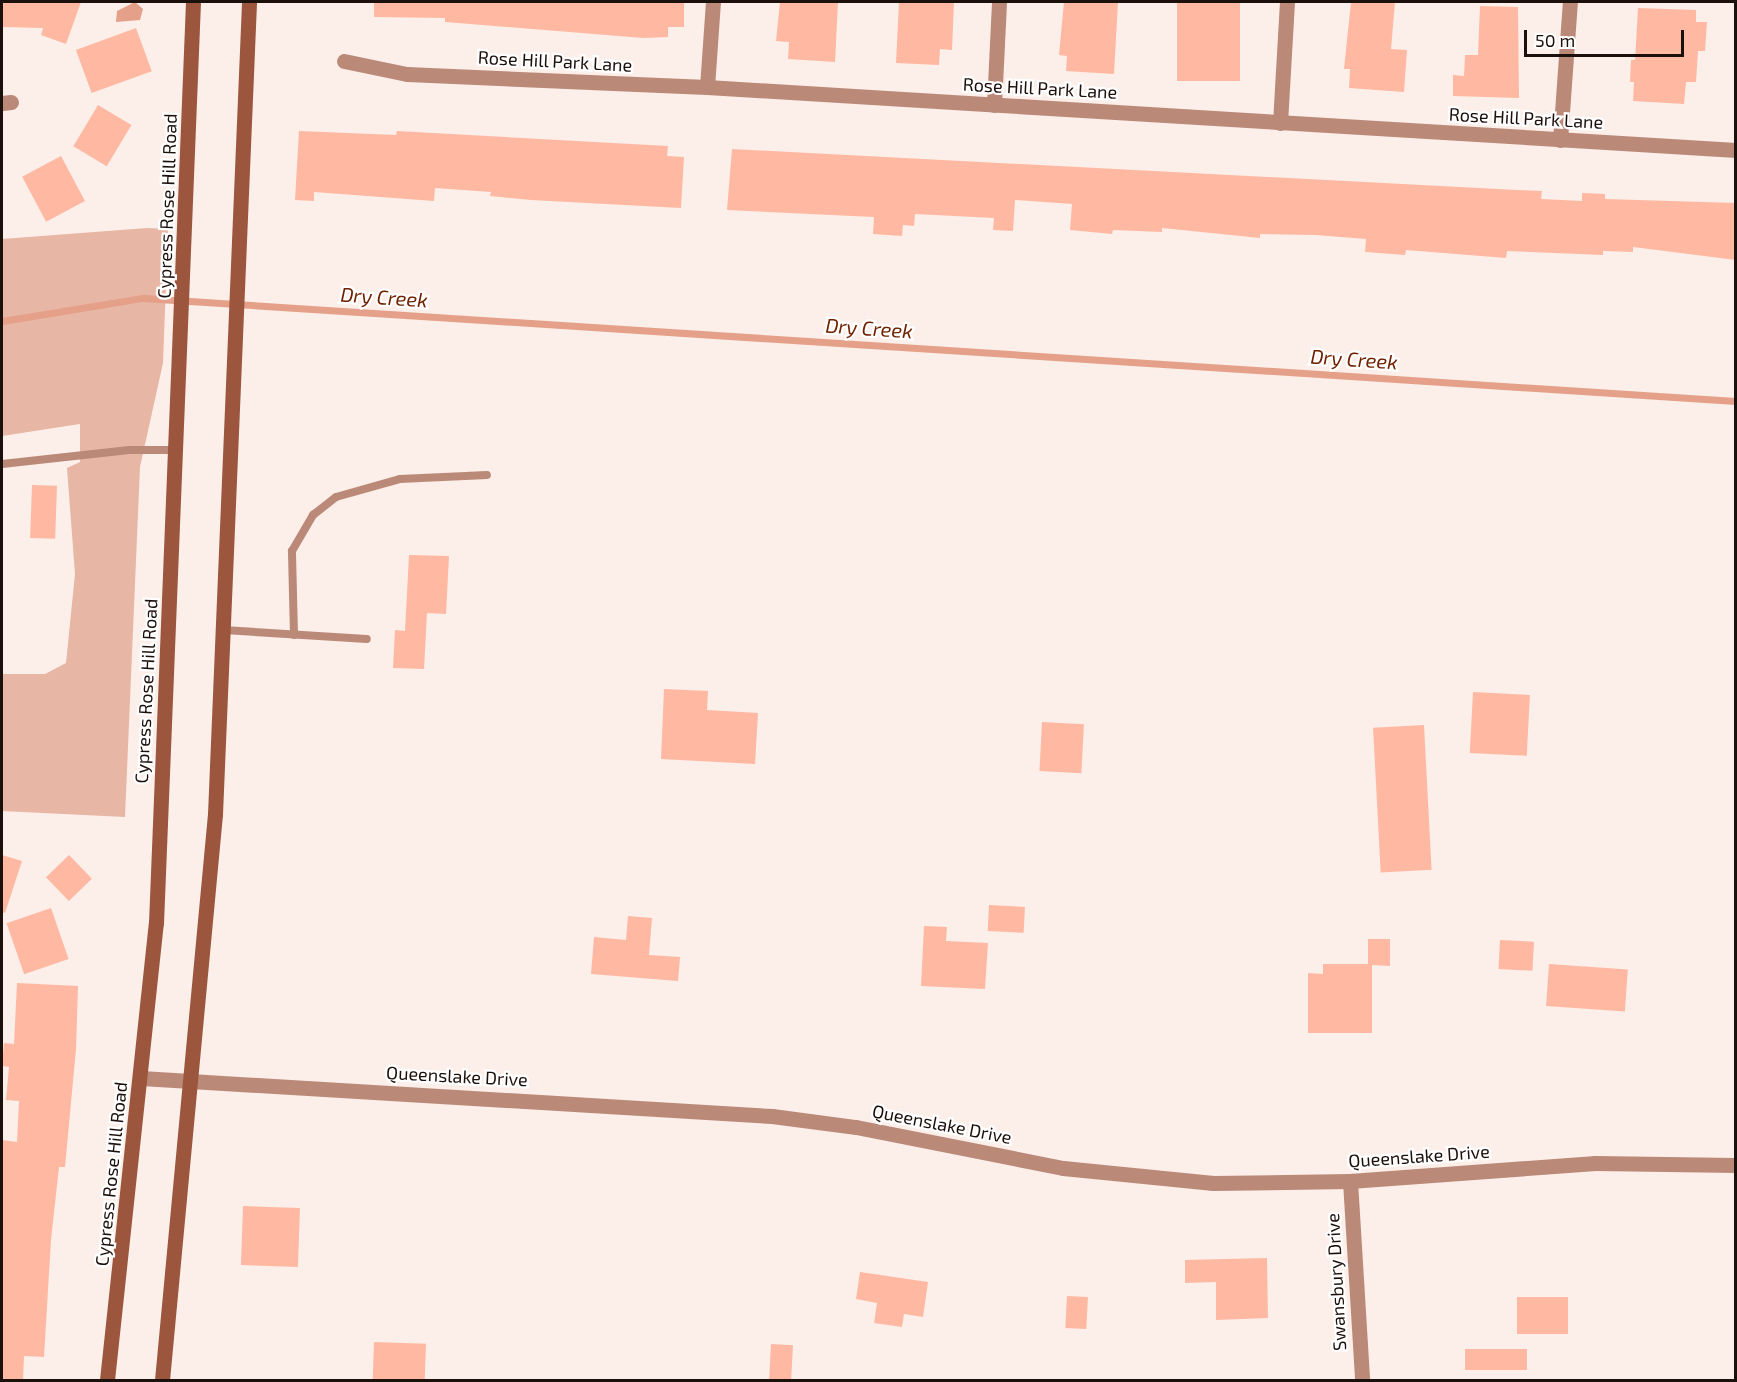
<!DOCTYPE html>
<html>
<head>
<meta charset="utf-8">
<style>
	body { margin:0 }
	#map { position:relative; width:1737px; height:1382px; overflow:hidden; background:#fceee9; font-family:"Exo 2",sans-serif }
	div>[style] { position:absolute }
	.green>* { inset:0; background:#e8b6a5 }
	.water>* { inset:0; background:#e4a089 }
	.stream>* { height:7px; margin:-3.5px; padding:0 3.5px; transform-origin:3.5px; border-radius:3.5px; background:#e4a089 }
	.building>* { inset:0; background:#ffb9a2; transform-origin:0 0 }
	.lane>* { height:8px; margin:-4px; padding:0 4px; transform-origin:4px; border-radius:4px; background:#bb8978 }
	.street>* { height:15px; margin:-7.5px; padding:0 7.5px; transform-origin:7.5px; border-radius:7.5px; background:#bb8978 }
	.secondary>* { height:15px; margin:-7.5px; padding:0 7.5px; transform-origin:7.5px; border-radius:7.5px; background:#9c563e }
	span { translate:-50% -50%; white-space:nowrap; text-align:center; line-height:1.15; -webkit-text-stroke:4.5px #fff; paint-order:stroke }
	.street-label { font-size:18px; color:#1c100c }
	.water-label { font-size:20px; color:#702200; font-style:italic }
	.frame { position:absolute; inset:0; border:3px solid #1c100c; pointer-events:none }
	.scale { position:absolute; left:1524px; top:30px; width:160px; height:27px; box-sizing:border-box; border:3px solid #1c100c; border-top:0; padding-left:8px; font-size:18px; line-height:21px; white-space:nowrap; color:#1c100c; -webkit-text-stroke:4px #fff; paint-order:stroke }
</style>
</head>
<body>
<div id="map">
	<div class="green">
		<div style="clip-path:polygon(147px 228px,168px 229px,163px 363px,140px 467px,125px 817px,2px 811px,2px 674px,45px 674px,66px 663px,75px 574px,67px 468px,80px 462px,80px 424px,2px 436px,2px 239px)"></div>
	</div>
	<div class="water">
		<div style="clip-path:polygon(135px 2px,143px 9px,140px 20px,116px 22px,117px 11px)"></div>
	</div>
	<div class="stream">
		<div style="left:2px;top:321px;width:143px;rotate:-9.3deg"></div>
		<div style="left:143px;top:298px;width:1596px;rotate:3.7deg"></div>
	</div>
	<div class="building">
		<div style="clip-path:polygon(2px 2px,81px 2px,66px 44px,41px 35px,43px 28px,2px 27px)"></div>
		<div style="clip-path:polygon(374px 2px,684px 2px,684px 27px,668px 27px,668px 37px,643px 38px,445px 22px,445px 18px,374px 17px)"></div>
		<div style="clip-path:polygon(780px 2px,838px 2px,835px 62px,788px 59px,789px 42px,776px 41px)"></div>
		<div style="clip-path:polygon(899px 2px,954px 2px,952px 50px,940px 49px,939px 65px,896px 63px)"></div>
		<div style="clip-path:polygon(1064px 2px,1118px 2px,1114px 74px,1066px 71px,1067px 56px,1059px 55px)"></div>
		<div style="left:1177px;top:2px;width:63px;height:79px"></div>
		<div style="clip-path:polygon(1351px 2px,1395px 2px,1391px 49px,1407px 50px,1404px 92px,1349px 88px,1350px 69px,1344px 69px)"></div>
		<div style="clip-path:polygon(1480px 6px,1518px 7px,1519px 98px,1453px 96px,1453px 75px,1464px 76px,1465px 55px,1478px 55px)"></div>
		<div style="clip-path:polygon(1638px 8px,1696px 10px,1696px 22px,1707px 22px,1705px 51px,1698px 51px,1696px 82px,1686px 82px,1684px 104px,1633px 101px,1634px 82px,1630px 82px,1631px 60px,1635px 60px)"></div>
		<div style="left:136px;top:28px;width:46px;height:64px;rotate:70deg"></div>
		<div style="left:98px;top:105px;width:39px;height:48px;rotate:31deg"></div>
		<div style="clip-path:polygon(299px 131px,396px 135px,397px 131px,668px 146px,667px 156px,684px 157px,681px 208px,531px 200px,490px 196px,491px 192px,435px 188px,434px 201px,314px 192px,314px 201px,295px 200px)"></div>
		<div style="clip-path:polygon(732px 149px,1517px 190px,1542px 191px,1541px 199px,1582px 201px,1582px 193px,1605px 194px,1605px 199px,1736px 203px,1736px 260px,1633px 247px,1633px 252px,1603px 251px,1603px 255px,1507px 251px,1506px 258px,1406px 250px,1405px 255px,1365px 252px,1366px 239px,1316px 235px,1260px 234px,1260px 238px,1162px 228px,1162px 232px,1113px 230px,1112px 234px,1070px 230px,1072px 204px,1015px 200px,1013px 231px,993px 230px,994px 218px,915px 214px,914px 226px,903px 225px,902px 236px,873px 234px,874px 217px,727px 210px)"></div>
		<div style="left:61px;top:156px;width:51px;height:44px;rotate:62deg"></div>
		<div style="left:32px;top:485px;width:25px;height:53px;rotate:2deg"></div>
		<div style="clip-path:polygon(409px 555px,449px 556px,446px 614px,427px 613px,424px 669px,393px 668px,395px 630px,405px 631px)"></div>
		<div style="clip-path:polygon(664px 689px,708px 691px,707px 710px,758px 713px,755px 764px,661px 759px)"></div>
		<div style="left:1473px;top:692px;width:57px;height:61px;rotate:3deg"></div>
		<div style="left:1042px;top:722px;width:42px;height:49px;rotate:3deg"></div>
		<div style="left:1424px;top:725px;width:145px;height:51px;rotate:87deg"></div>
		<div style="clip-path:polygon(2px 855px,22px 861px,5px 913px,2px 912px)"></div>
		<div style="left:69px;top:855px;width:33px;height:32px;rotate:46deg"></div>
		<div style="left:989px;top:905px;width:36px;height:26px;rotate:3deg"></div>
		<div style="left:51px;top:908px;width:54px;height:47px;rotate:71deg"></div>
		<div style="clip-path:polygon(628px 916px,652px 918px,649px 955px,680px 957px,678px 981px,591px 974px,594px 937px,626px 940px)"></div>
		<div style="clip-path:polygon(924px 926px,947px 927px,946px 941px,988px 943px,985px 989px,921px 986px)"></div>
		<div style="clip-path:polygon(1368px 939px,1390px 939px,1390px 966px,1372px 965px,1372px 1033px,1308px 1033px,1308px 973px,1323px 974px,1323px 964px,1368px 964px)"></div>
		<div style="left:1500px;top:940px;width:34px;height:29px;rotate:3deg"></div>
		<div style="left:1549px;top:964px;width:79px;height:42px;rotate:4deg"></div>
		<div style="clip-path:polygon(17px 983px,78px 986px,76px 1049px,65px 1167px,59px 1167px,51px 1240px,44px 1357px,24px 1356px,23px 1380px,2px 1380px,2px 1140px,17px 1142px,19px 1101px,6px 1100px,9px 1067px,2px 1066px,4px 1043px,14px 1044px)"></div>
		<div style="left:243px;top:1206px;width:57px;height:59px;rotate:2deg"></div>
		<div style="clip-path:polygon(1267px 1258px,1268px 1318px,1216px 1320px,1216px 1282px,1185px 1283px,1185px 1260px)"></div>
		<div style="clip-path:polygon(860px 1272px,928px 1282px,923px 1317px,904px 1314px,902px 1327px,874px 1323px,877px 1303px,856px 1299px)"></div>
		<div style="left:1067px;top:1296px;width:21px;height:32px;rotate:3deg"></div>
		<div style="left:1517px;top:1297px;width:51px;height:37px"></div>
		<div style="left:374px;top:1342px;width:52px;height:38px;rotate:2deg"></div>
		<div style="left:771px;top:1344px;width:22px;height:36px;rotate:3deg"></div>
		<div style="left:1465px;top:1349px;width:62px;height:21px"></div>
	</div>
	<div class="lane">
		<div style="left:2px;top:464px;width:128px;rotate:-6.3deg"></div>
		<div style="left:129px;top:450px;width:48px"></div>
		<div style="left:224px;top:630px;width:143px;rotate:3.6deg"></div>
		<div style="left:294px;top:635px;width:84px;rotate:-91.4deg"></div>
		<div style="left:292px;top:551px;width:42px;rotate:-59.7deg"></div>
		<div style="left:313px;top:515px;width:29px;rotate:-38deg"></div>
		<div style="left:336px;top:497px;width:66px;rotate:-15.7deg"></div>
		<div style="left:400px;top:479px;width:87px;rotate:-2.6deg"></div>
	</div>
	<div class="street">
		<div style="left:344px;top:61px;width:64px;rotate:11.7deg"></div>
		<div style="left:407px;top:74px;width:300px;rotate:2.5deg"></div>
		<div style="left:707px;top:87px;width:1031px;rotate:3.5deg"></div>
		<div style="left:707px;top:87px;width:85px;rotate:-86deg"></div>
		<div style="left:2px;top:103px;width:9px;rotate:-6deg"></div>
		<div style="left:994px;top:105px;width:103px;rotate:-87.2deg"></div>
		<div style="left:1280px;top:123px;width:121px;rotate:-86.7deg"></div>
		<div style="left:1560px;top:140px;width:138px;rotate:-85.9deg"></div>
		<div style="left:141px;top:1078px;width:632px;rotate:3.45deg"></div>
		<div style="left:772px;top:1116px;width:85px;rotate:7.5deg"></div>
		<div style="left:856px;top:1127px;width:211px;rotate:11.2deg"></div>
		<div style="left:1063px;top:1168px;width:151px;rotate:5.7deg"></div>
		<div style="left:1213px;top:1183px;width:137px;rotate:-0.8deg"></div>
		<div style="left:1350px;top:1181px;width:246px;rotate:-4.2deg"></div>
		<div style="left:1595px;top:1163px;width:141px;rotate:0.8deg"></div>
		<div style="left:1350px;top:1181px;width:199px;rotate:86.5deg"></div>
	</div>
	<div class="secondary">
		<div style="left:107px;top:1380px;width:460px;rotate:-83.9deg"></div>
		<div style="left:156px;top:923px;width:922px;rotate:-87.7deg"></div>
		<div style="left:162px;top:1380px;width:568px;rotate:-84.65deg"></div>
		<div style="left:215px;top:814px;width:813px;rotate:-87.6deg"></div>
	</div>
	<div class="street-label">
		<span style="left:555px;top:61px;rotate:3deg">Rose Hill Park Lane</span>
		<span style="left:1040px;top:88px;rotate:3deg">Rose Hill Park Lane</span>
		<span style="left:1526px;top:118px;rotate:3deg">Rose Hill Park Lane</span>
		<span style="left:167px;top:206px;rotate:-88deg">Cypress Rose Hill Road</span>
		<span style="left:146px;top:691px;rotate:-87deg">Cypress Rose Hill Road</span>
		<span style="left:457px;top:1076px;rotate:3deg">Queenslake Drive</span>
		<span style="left:942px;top:1124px;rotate:11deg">Queenslake Drive</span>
		<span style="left:1419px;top:1156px;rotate:-4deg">Queenslake Drive</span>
		<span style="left:111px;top:1174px;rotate:-84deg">Cypress Rose Hill Road</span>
		<span style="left:1336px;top:1282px;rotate:-93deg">Swansbury Drive</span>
	</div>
	<div class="water-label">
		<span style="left:384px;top:297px;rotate:4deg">Dry Creek</span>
		<span style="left:869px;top:328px;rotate:4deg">Dry Creek</span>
		<span style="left:1354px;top:359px;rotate:4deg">Dry Creek</span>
	</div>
	<div class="frame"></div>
	<div class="scale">50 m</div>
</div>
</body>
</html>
